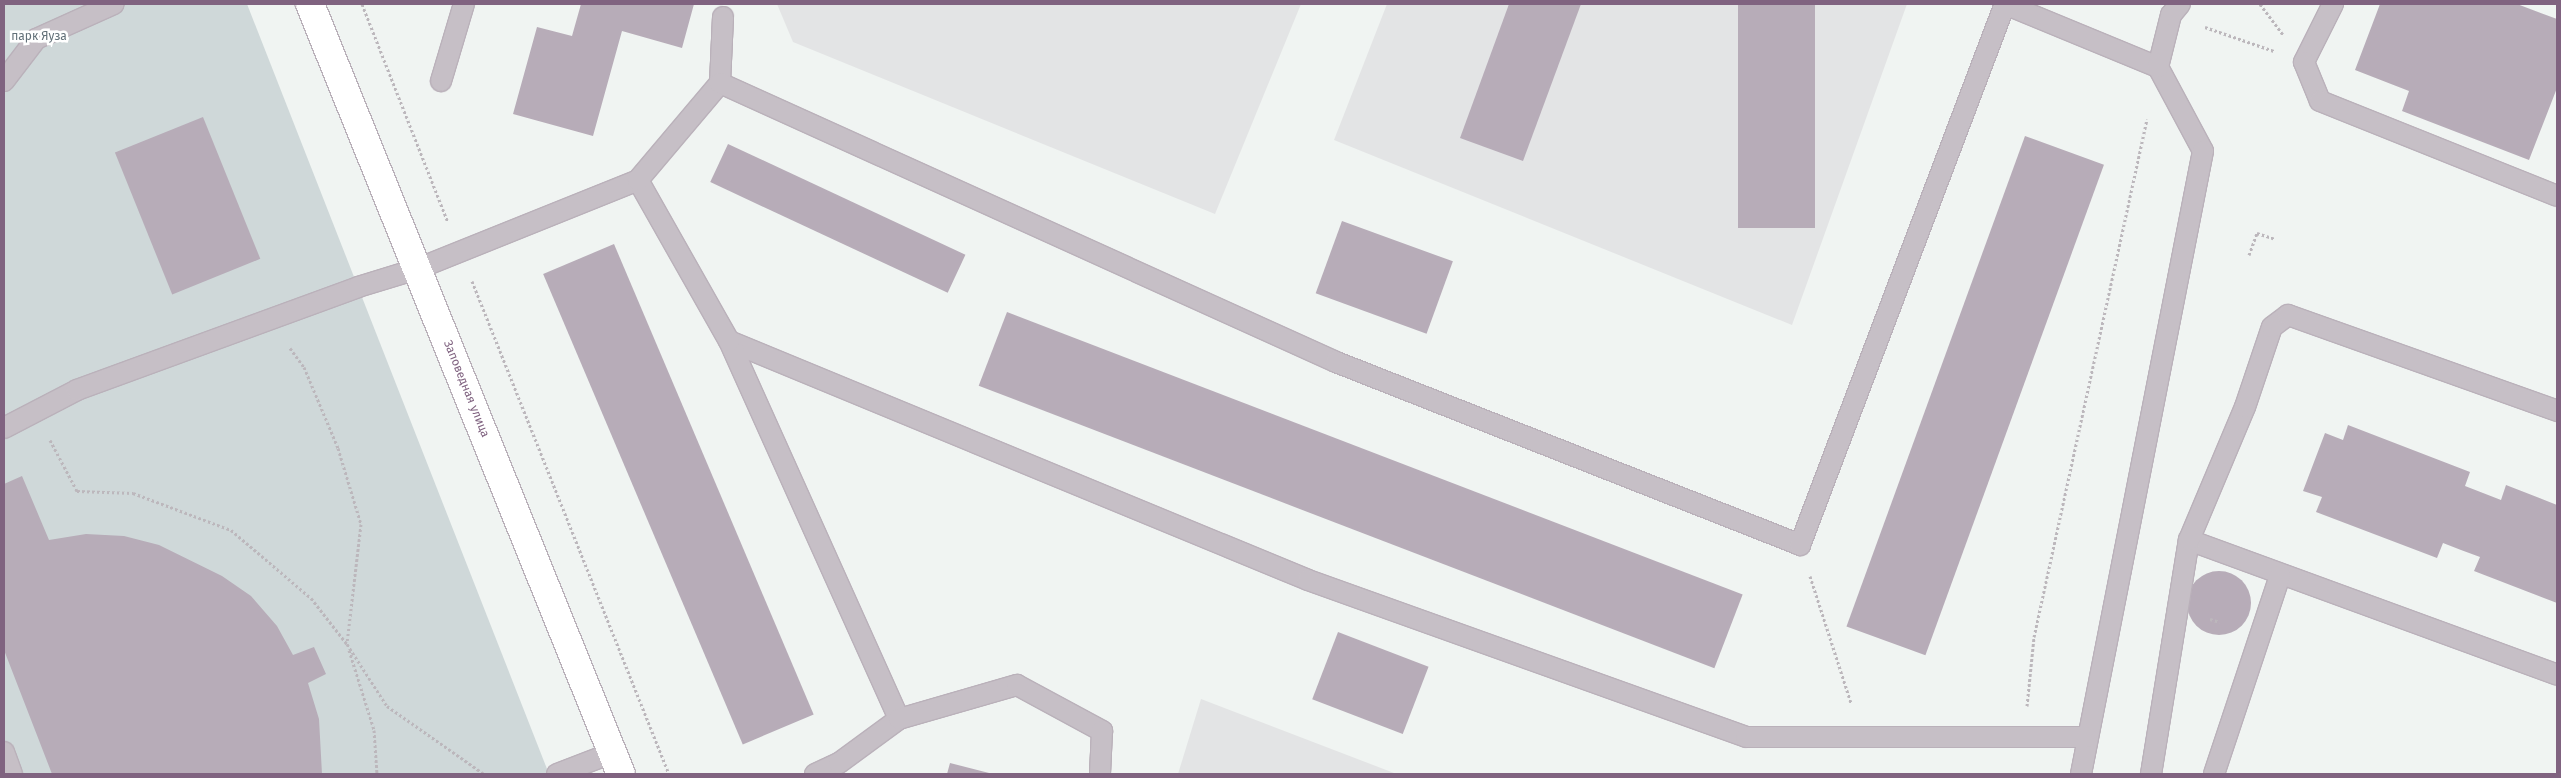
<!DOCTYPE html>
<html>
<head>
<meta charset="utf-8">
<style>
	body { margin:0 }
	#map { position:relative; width:2561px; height:778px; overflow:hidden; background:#f0f4f2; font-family:"Fira Sans",sans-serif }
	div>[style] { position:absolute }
	.built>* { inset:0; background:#e3e4e5 }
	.green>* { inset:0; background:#cfd8d9 }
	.building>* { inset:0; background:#b7acb8; transform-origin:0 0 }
	.round { border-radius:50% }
	.path>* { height:3px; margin-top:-1.5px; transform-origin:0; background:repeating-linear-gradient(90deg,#bcb7bc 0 2.5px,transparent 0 5px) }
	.roads { filter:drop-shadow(1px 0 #bab1ba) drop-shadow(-1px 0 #bab1ba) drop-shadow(0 1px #bab1ba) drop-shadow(0 -1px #bab1ba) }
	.lane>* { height:20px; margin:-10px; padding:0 10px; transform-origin:10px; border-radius:10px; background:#c6bfc6 }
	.secondary>* { height:28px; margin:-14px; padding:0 14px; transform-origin:14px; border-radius:14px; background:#fff }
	span { translate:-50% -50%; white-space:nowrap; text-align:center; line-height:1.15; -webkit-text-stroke:5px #fff; paint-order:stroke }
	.park-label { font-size:12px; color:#627078 }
	.street-label { font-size:12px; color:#806380 }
	.frame { position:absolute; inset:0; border:5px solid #806380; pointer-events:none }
</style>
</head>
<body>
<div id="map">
	<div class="built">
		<div style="clip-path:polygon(777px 4px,1301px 4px,1215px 214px,793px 42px)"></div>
		<div style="clip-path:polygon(1387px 4px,1907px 4px,1792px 325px,1334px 140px)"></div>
		<div style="clip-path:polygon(1201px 699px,1394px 773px,1396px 774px,1178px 774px)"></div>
	</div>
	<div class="green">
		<div style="clip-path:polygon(4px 4px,247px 4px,549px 774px,4px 774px)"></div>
	</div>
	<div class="building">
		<div style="clip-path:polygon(581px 4px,694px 4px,682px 48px,622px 31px,593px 136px,513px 114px,537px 27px,572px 36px)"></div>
		<div style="clip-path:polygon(1509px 4px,1581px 4px,1523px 161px,1460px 138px)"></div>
		<div style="left:1738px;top:4px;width:77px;height:224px"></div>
		<div style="clip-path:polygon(2380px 4px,2517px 4px,2557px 19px,2557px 88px,2529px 160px,2402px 111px,2409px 91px,2355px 70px)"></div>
		<div style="left:203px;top:117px;width:153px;height:95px;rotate:68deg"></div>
		<div style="left:2025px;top:136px;width:84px;height:522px;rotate:20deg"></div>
		<div style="left:728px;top:144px;width:262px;height:42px;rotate:25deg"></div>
		<div style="left:1342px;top:221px;width:118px;height:77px;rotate:20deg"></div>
		<div style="left:614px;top:244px;width:511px;height:77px;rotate:67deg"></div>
		<div style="left:1007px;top:312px;width:788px;height:79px;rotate:21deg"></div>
		<div style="clip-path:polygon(2348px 425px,2470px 472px,2465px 486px,2501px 500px,2506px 485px,2557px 505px,2557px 603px,2474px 571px,2480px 557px,2461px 550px,2443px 543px,2437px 558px,2316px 512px,2322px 497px,2303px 491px,2325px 433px,2343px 440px)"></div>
		<div style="clip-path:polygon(22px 476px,49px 540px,86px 534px,124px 536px,159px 545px,222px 576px,251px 596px,277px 626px,293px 655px,314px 647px,326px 674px,308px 683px,319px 719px,322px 774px,52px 774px,4px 650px,4px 484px)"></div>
		<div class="round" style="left:2187px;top:571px;width:64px;height:64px"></div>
		<div style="left:1338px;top:632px;width:97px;height:72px;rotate:21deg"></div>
		<div style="clip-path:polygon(950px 763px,993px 774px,947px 774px)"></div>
	</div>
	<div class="path">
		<div style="left:362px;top:4px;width:234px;rotate:68.5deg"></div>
		<div style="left:2260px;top:4px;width:38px;rotate:53deg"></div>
		<div style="left:2205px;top:27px;width:73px;rotate:19.2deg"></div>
		<div style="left:2249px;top:255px;width:23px;rotate:-70deg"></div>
		<div style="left:2257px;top:233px;width:19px;rotate:18deg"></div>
		<div style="left:472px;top:281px;width:531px;rotate:68.22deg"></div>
		<div style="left:290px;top:348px;width:24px;rotate:54deg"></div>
		<div style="left:304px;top:367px;width:88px;rotate:67.2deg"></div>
		<div style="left:338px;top:448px;width:79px;rotate:73.2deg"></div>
		<div style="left:361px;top:524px;width:121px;rotate:96.7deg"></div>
		<div style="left:50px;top:440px;width:58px;rotate:62.1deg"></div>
		<div style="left:77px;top:491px;width:56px;rotate:2deg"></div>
		<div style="left:133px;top:493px;width:105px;rotate:20.7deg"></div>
		<div style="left:231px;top:530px;width:105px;rotate:40.4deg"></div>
		<div style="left:311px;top:598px;width:58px;rotate:52deg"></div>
		<div style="left:347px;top:644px;width:74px;rotate:57.2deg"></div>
		<div style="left:387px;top:706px;width:118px;rotate:35deg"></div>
		<div style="left:1810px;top:576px;width:133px;rotate:72.1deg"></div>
		<div style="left:2210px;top:619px;width:10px;rotate:17deg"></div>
		<div style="left:349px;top:650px;width:84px;rotate:72.6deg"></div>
		<div style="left:374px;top:730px;width:44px;rotate:86.1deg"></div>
		<div style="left:2027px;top:706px;width:69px;rotate:-84.2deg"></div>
		<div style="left:2034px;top:637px;width:530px;rotate:-77.69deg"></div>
	</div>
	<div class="roads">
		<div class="lane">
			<div style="left:2005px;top:4px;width:165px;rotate:22.4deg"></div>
			<div style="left:2158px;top:67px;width:95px;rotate:61.8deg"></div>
			<div style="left:2203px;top:151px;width:635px;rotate:101.08deg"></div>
			<div style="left:2333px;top:4px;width:65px;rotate:116.6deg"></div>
			<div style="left:2304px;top:62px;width:42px;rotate:67.7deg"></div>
			<div style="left:2320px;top:101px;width:255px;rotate:21.8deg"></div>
			<div style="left:2158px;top:67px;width:54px;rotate:-76deg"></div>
			<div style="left:2171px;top:15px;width:14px;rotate:-51deg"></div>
			<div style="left:4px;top:81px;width:53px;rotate:-52.7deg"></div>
			<div style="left:36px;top:39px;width:85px;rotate:-24.2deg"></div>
			<div style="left:441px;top:81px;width:80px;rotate:-73.4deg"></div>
			<div style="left:720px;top:83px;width:66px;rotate:-87.4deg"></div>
			<div style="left:729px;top:341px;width:626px;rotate:22.43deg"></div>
			<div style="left:1308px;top:580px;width:465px;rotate:19.7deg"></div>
			<div style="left:1746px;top:737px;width:341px"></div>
			<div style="left:4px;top:428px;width:82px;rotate:-27.5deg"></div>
			<div style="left:77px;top:390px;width:299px;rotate:-20.1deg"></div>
			<div style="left:358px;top:287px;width:62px;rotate:-17deg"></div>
			<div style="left:417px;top:269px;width:238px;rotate:-21.9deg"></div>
			<div style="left:2189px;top:540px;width:392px;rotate:20.1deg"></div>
			<div style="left:899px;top:719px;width:414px;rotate:-114.2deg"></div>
			<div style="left:729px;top:341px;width:185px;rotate:-119.5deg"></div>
			<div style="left:638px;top:180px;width:127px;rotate:-49.8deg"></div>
			<div style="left:720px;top:83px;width:676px;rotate:24.37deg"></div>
			<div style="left:1336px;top:362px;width:499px;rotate:21.5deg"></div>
			<div style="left:1800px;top:545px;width:579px;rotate:-69.25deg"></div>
			<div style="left:4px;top:752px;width:23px;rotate:70deg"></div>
			<div style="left:557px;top:774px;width:59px;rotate:-20.9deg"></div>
			<div style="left:815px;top:774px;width:26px;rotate:-25deg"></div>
			<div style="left:839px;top:763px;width:74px;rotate:-36.3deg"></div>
			<div style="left:899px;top:719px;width:123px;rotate:-16.1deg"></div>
			<div style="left:1017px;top:685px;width:97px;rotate:28.4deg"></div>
			<div style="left:1102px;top:731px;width:43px;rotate:92.7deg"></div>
			<div style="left:2151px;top:774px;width:237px;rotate:-80.8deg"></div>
			<div style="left:2189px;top:540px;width:144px;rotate:-67.2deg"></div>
			<div style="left:2245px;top:407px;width:84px;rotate:-71.4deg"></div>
			<div style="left:2272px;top:327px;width:20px;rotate:-37deg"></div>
			<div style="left:2288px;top:315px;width:286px;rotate:19.6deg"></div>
			<div style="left:2214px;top:774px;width:209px;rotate:-71.6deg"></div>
		</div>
		<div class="secondary">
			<div style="left:310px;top:4px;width:830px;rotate:68.01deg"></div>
		</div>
	</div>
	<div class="park-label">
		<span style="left:39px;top:37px">парк Яуза</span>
	</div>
	<div class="street-label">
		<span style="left:466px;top:389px;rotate:68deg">Заповедная улица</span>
	</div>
	<div class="frame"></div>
</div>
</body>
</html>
